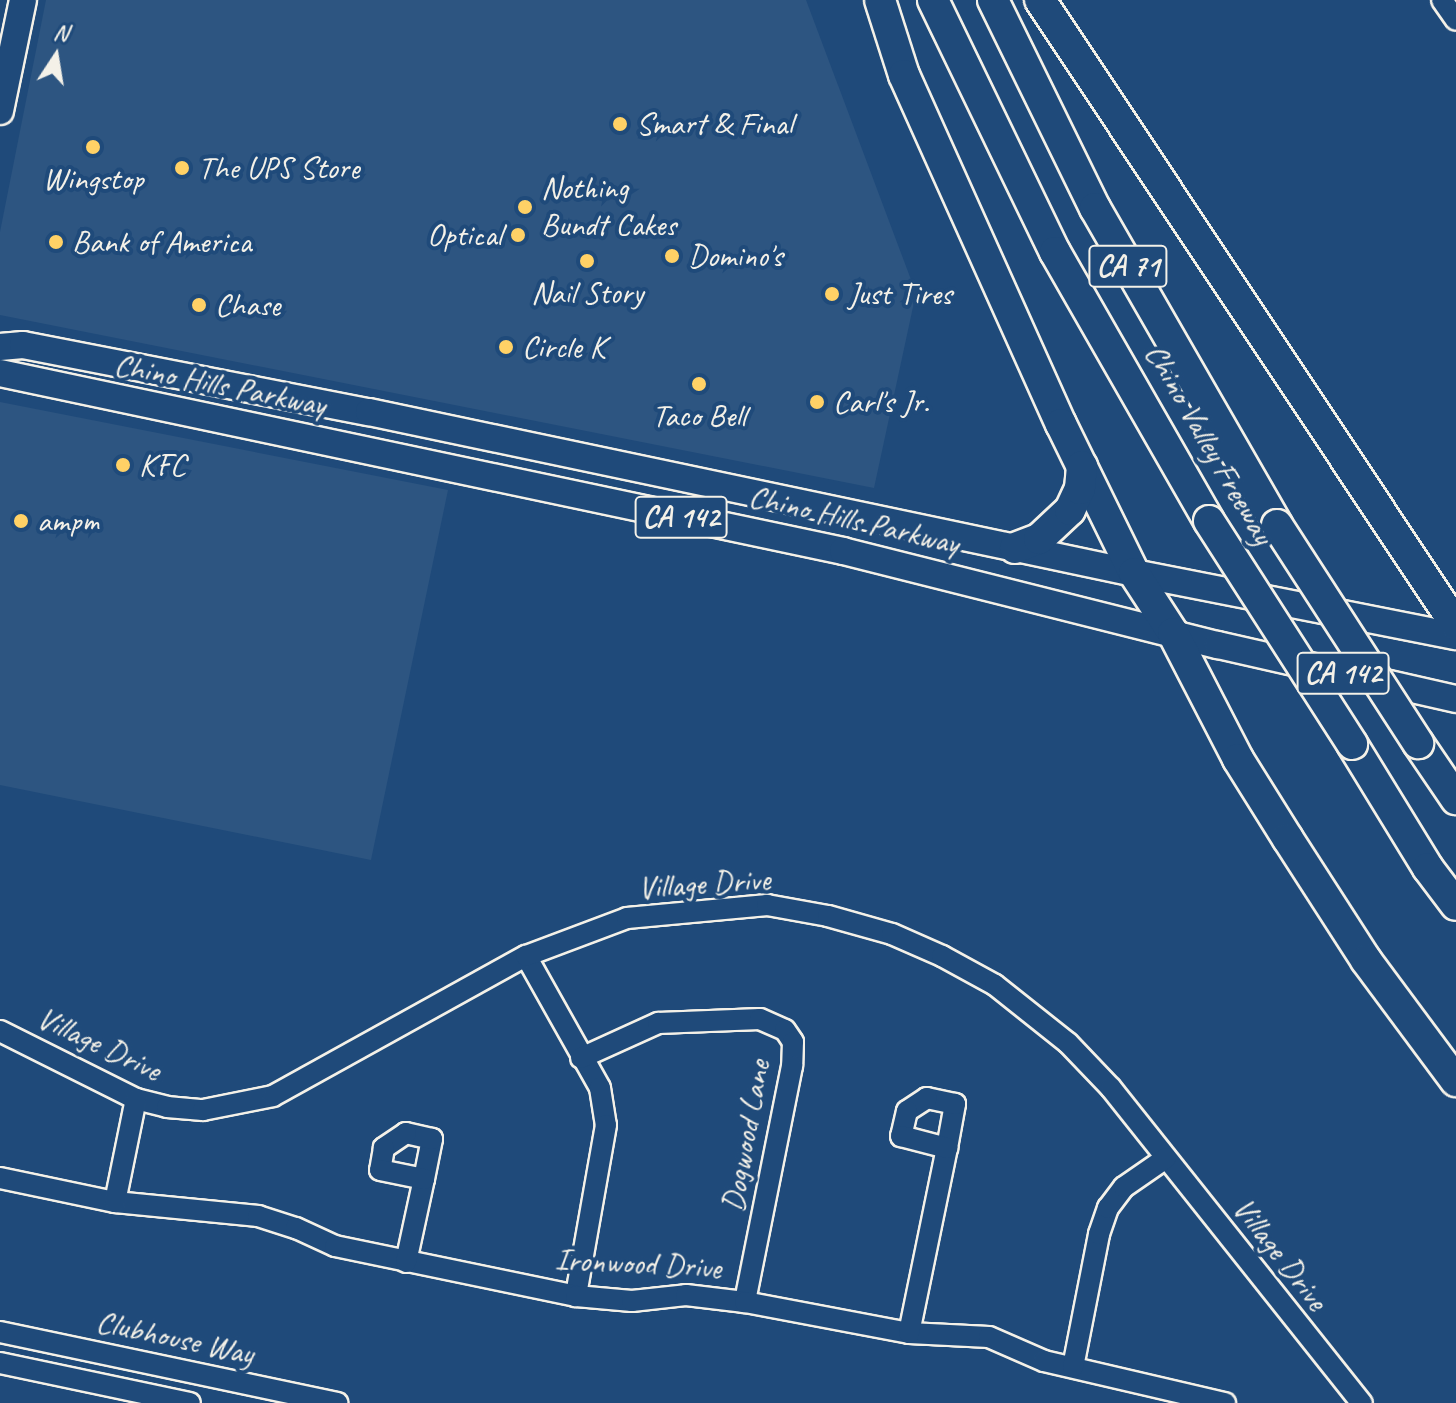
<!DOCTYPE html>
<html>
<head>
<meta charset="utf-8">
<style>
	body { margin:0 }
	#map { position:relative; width:1456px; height:1403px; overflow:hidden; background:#1f4a7a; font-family:Caveat,sans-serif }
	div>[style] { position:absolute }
	.built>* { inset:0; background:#2d5581 }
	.roads { filter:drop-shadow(2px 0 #f4f1e8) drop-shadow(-2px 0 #f4f1e8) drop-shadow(0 2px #f4f1e8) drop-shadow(0 -2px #f4f1e8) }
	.minor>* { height:20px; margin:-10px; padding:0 10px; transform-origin:10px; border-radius:10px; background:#1f4a7a }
	.major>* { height:26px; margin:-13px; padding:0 13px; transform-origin:13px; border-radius:13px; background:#1f4a7a }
	.highway>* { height:30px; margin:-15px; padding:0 15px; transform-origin:15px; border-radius:15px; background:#1f4a7a }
	.bridges { filter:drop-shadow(2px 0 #f4f1e8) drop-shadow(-2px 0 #f4f1e8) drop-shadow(0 2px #f4f1e8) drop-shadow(0 -2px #f4f1e8) }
	.highway-bridge>* { height:30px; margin:-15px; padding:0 15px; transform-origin:15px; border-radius:15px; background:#1f4a7a }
	.dots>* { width:22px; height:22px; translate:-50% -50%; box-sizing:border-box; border:4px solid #1f4a7a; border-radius:50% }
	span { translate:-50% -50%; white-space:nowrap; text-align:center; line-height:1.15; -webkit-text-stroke:8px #1f4a7a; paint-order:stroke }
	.shield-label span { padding:2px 6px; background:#1f4a7a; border:2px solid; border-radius:6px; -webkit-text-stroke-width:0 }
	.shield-label { font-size:30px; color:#f4f1e8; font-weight:700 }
	.poi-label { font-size:32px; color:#f4f1e8 }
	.left { translate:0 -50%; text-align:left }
	.right { translate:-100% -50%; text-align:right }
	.street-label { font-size:32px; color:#f4f1e8 }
	.north { position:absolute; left:16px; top:16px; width:80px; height:80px; -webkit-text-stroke:6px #1f4a7a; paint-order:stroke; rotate:12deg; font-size:22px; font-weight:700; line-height:32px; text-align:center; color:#f4f1e8 }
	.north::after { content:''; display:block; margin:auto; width:28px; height:36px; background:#f4f1e8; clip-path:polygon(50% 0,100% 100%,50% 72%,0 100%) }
</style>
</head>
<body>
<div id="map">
	<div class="built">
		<div style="clip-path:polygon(46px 0,806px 0,916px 293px,874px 488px,0 315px,0 232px)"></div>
		<div style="clip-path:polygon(0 402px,448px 490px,371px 860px,0 785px)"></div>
	</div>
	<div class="roads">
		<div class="minor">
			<div style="left:1442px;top:0;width:24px;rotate:55deg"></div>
			<div style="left:526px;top:956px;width:151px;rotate:60.7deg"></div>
			<div style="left:600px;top:1088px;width:37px;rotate:81deg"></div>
			<div style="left:606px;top:1125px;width:174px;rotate:100deg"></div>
			<div style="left:0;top:1031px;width:152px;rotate:26.6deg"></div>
			<div style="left:136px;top:1099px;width:32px;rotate:14deg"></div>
			<div style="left:167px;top:1107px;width:36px;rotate:5deg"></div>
			<div style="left:203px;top:1110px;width:71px;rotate:-11.3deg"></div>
			<div style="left:273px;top:1096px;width:289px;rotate:-29deg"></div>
			<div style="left:526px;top:956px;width:108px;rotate:-20.6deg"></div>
			<div style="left:627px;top:918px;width:141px;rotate:-5.3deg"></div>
			<div style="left:767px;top:905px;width:62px;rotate:10.2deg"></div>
			<div style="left:828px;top:916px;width:66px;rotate:15.7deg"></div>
			<div style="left:892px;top:934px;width:55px;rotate:23.7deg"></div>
			<div style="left:942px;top:956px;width:60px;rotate:28.7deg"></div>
			<div style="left:995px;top:985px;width:93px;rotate:38.5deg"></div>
			<div style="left:1068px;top:1043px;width:62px;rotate:46.3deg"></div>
			<div style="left:1111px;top:1088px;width:403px;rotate:51.5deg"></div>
			<div style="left:581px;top:1058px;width:85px;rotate:-24.4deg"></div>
			<div style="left:658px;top:1023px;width:102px;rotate:-2.2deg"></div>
			<div style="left:760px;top:1019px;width:27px;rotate:24deg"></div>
			<div style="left:785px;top:1030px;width:14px;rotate:56deg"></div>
			<div style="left:793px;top:1042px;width:24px;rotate:92deg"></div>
			<div style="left:792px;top:1066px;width:241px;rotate:101.3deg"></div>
			<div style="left:0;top:1178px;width:117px;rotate:11.8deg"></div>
			<div style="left:115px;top:1202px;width:144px;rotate:5.6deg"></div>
			<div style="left:258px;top:1216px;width:40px;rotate:18deg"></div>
			<div style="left:296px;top:1228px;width:43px;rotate:24.8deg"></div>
			<div style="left:335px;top:1246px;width:246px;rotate:11.7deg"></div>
			<div style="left:576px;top:1296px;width:56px;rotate:5.1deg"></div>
			<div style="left:632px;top:1301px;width:54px;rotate:-6.3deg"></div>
			<div style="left:686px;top:1295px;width:59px;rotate:6.8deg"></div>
			<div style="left:745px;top:1302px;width:167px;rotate:10.7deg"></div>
			<div style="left:909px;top:1333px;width:80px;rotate:2.9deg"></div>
			<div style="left:989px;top:1337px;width:60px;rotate:23.6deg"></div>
			<div style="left:1044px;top:1361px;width:186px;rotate:13.1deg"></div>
			<div style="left:115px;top:1202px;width:105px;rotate:-78.5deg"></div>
			<div style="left:406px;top:1262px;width:85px;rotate:-77.8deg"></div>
			<div style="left:424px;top:1179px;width:41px;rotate:-78.7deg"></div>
			<div style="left:432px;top:1139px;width:27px;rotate:-167deg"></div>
			<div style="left:406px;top:1133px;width:27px;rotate:146deg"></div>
			<div style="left:384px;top:1148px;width:22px;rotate:100deg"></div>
			<div style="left:380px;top:1170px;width:45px;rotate:11.6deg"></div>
			<div style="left:0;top:1332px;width:345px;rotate:11.9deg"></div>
			<div style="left:909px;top:1333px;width:189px;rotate:-78.4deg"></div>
			<div style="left:947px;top:1148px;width:45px;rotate:-79.7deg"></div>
			<div style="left:955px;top:1104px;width:29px;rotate:-168deg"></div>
			<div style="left:927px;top:1098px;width:24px;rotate:147deg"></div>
			<div style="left:907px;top:1111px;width:26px;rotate:103deg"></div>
			<div style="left:901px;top:1136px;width:48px;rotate:14.6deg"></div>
			<div style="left:0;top:1363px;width:194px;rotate:11.9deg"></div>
			<div style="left:1073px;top:1367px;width:136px;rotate:-78.9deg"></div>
			<div style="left:1099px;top:1234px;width:28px;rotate:-71deg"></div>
			<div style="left:1108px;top:1208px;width:26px;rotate:-53deg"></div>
			<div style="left:1124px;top:1187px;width:51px;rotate:-34.6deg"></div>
		</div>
		<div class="major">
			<div style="left:0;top:111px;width:113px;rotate:-78.3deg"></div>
			<div style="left:0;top:347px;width:23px;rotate:-5deg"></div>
			<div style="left:23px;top:345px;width:352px;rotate:11deg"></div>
			<div style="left:369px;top:412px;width:782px;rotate:11.88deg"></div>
			<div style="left:1134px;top:573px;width:328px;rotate:11.1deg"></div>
			<div style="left:0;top:373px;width:862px;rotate:11.92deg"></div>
			<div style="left:843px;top:551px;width:387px;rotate:14.1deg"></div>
			<div style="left:1218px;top:645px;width:244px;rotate:12.8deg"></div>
		</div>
		<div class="highway">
			<div style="left:880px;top:0;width:79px;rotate:72.3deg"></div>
			<div style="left:904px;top:75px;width:383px;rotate:65.8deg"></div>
			<div style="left:1061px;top:424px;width:166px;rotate:63.9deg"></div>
			<div style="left:1134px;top:573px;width:72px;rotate:57deg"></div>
			<div style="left:1173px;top:633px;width:142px;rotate:62.7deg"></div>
			<div style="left:1238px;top:759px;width:94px;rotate:58deg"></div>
			<div style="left:1288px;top:839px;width:144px;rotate:57.2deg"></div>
			<div style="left:1366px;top:960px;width:151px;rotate:53.4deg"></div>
			<div style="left:933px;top:0;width:280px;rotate:64.2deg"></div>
			<div style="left:1055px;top:252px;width:310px;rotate:60.2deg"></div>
			<div style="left:993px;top:0;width:232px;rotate:63.9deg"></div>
			<div style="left:1095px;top:208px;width:366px;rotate:60.1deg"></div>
			<div style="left:1040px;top:0;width:751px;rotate:56.35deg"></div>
			<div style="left:1015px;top:548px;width:26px;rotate:-21deg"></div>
			<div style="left:1039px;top:539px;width:42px;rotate:-43.1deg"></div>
			<div style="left:1070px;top:510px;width:23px;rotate:-65deg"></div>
			<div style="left:1080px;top:489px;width:23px;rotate:-85deg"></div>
			<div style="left:1418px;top:743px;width:68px;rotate:55.8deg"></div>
			<div style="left:1352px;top:744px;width:145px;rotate:58.5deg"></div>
			<div style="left:1428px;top:868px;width:46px;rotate:52.9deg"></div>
		</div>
	</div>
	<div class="bridges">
		<div class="highway-bridge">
			<div style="left:1209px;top:521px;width:265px;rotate:57.3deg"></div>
			<div style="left:1277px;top:525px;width:260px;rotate:57.1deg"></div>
		</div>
	</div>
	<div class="dots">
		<div style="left:620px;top:124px;background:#ffd166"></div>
		<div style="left:93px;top:147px;background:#ffd166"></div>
		<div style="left:182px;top:168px;background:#ffd166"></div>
		<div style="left:525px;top:207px;background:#ffd166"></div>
		<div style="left:518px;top:235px;background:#ffd166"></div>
		<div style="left:56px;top:242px;background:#ffd166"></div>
		<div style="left:672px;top:256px;background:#ffd166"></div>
		<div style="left:587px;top:261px;background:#ffd166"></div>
		<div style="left:832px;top:294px;background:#ffd166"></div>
		<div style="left:199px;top:305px;background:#ffd166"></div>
		<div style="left:506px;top:347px;background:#ffd166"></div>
		<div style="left:699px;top:384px;background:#ffd166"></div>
		<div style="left:817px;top:402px;background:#ffd166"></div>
		<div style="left:123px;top:465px;background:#ffd166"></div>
		<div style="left:21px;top:521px;background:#ffd166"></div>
	</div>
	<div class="shield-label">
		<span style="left:1128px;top:266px">CA 71</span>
		<span style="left:681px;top:517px">CA 142</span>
		<span style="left:1343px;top:673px">CA 142</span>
	</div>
	<div class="poi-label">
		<span class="left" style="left:636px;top:124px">Smart &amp; Final</span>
		<span class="left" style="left:198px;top:168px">The UPS Store</span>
		<span style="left:93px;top:179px">Wingstop</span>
		<span class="left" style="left:541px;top:207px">Nothing<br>Bundt Cakes</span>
		<span class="right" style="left:502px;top:235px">Optical</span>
		<span class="left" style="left:72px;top:242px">Bank of America</span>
		<span class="left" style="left:688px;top:256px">Domino's</span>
		<span style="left:587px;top:293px">Nail Story</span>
		<span class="left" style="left:848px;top:294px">Just Tires</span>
		<span class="left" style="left:215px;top:305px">Chase</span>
		<span class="left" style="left:522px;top:347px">Circle K</span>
		<span class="left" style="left:833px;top:402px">Carl's Jr.</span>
		<span style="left:699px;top:416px">Taco Bell</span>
		<span class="left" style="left:139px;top:465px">KFC</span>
		<span class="left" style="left:37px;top:521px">ampm</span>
	</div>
	<div class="street-label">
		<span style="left:220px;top:385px;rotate:11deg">Chino Hills Parkway</span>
		<span style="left:1209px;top:444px;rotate:60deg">Chino Valley Freeway</span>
		<span style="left:854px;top:520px;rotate:13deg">Chino Hills Parkway</span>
		<span style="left:704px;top:884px;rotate:-4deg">Village Drive</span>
		<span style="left:99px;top:1044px;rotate:25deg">Village Drive</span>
		<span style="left:746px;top:1136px;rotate:-80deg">Dogwood Lane</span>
		<span style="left:1280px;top:1254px;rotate:52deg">Village Drive</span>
		<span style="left:638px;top:1264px;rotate:3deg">Ironwood Drive</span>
		<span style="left:175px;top:1338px;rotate:12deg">Clubhouse Way</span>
	</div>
	<div class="north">N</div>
</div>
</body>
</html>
